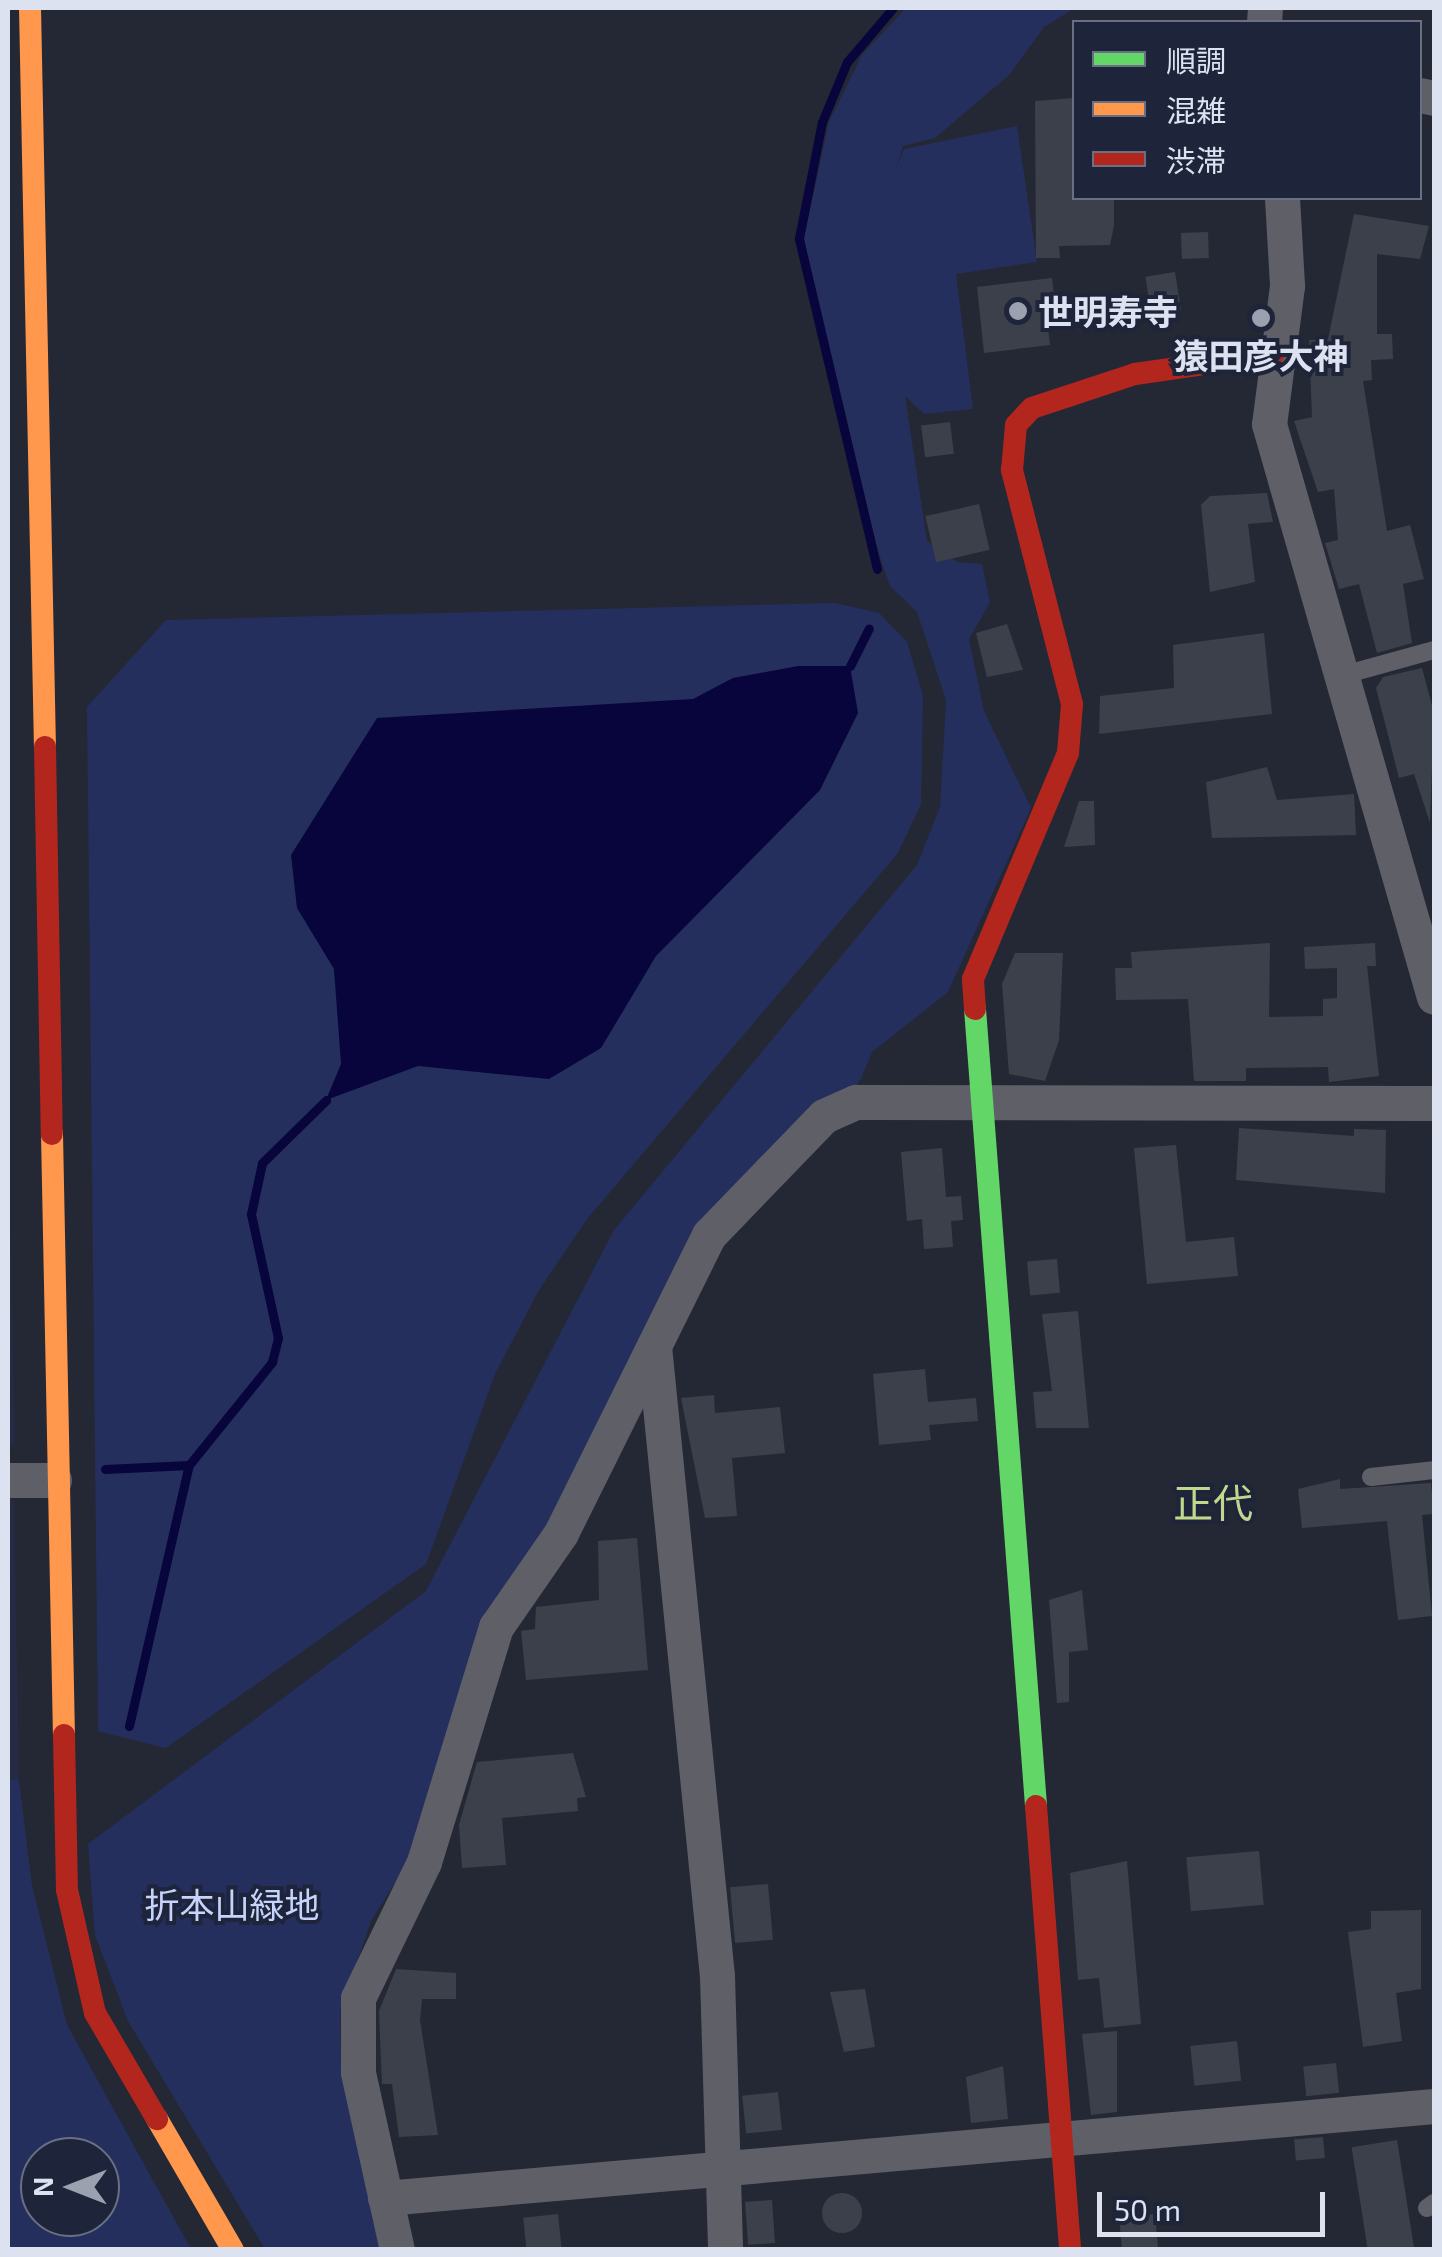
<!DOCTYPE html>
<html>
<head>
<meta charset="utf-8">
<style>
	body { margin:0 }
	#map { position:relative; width:1442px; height:2257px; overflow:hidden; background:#242834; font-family:"Exo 2","Noto Sans JP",sans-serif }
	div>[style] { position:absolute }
	.built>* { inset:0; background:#252b45 }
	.green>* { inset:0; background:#242f5d }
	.water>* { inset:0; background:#08043c }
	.stream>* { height:9px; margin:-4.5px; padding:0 4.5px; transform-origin:4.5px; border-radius:4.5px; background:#08043c }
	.building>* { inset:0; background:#3c404a; transform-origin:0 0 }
	.round { border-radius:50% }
	.lane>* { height:18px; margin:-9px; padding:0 9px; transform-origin:9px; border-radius:9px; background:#5f6067 }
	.street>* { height:35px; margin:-17.5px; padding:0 17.5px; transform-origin:17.5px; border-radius:17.5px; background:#5f6067 }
	.fast>* { height:22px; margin:-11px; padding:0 11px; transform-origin:11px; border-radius:11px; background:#63d668 }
	.slow>* { height:22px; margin:-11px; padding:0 11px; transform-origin:11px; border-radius:11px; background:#ff974d }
	.jam>* { height:22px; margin:-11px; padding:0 11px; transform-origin:11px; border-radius:11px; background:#b3261e }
	.dots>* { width:28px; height:28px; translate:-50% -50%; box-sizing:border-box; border:5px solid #1e243a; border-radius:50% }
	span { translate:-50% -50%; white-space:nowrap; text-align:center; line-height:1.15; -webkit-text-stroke:8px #1e243a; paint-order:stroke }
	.poi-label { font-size:35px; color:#dde2f1; font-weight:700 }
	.left { translate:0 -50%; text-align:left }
	.park-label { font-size:35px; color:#c6d3fb }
	.quarter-label { font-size:40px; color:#c3d78c }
	.frame { position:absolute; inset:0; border:10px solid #dde2f1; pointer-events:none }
	.legend { position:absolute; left:1072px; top:20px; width:350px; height:180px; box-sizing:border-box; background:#1e243a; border:2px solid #6a7083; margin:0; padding:12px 18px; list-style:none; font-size:30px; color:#dde2f1 }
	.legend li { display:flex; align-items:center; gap:20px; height:50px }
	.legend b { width:50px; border:2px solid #6a7083 }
	.north { position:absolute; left:20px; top:2137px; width:100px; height:100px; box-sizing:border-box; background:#1e243a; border:2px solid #6a7083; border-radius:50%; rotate:270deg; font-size:28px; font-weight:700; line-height:40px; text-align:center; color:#dde2f1 }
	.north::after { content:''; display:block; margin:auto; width:35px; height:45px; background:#9ca1af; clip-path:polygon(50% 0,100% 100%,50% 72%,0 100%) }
	.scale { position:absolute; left:1097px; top:2192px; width:228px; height:45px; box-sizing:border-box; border:5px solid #dde2f1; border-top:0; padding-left:12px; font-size:30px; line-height:35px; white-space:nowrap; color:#dde2f1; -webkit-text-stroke:8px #1e243a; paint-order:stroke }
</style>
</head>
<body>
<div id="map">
	<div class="built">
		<div style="clip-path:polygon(8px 1134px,15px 1444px,8px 1444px)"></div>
		<div style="clip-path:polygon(8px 1500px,14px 1500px,19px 1780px,8px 1780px)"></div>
	</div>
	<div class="green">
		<div style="clip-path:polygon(906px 8px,1075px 8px,1044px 27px,1009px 75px,935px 138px,903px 146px,896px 168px,904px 149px,1017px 126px,1037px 262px,956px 274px,973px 409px,924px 414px,905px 396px,927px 541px,957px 562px,982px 564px,990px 602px,969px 639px,984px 711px,1031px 808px,948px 992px,872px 1052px,861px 1079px,667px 1297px,405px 1867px,371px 1921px,340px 2011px,341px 2067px,387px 2249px,265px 2249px,128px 2021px,95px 1935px,88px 1844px,426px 1591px,614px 1230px,917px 865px,940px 807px,946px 700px,917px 612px,890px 586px,878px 551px,828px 370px,804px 237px,829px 122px,862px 55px)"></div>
		<div style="clip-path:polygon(835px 603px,879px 613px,907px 642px,923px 696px,921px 804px,898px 853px,587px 1219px,539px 1290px,495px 1374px,426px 1564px,166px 1748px,98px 1731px,87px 707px,166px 620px)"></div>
		<div style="clip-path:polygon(evenodd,8px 1780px,19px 1780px,32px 1886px,67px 2025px,191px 2249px,8px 2249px,8px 1780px,40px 2157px,100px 2157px,100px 2217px,40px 2217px,40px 2157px)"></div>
	</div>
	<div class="water">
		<div style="clip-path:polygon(798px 666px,850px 666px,858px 713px,820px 790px,656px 956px,601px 1048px,549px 1079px,418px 1066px,326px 1100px,341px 1064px,334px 969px,297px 908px,291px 855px,377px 718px,693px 699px,733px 678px)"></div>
	</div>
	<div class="stream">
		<div style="left:877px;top:569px;width:340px;rotate:-103.3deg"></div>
		<div style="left:799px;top:238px;width:118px;rotate:-78.8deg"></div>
		<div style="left:822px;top:122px;width:65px;rotate:-67.4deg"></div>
		<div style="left:847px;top:62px;width:71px;rotate:-49.6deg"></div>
		<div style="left:850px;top:666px;width:42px;rotate:-63.4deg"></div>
		<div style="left:105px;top:1469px;width:84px;rotate:-2.7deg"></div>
		<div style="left:129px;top:1726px;width:268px;rotate:-77.1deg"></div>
		<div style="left:189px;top:1465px;width:132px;rotate:-51.1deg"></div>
		<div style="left:272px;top:1362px;width:25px;rotate:-76deg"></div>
		<div style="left:278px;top:1338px;width:127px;rotate:-102.3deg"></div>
		<div style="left:251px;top:1214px;width:52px;rotate:-77.8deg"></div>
		<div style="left:262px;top:1163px;width:90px;rotate:-44.5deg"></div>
	</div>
	<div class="building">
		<div style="clip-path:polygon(1074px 98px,1074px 198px,1114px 198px,1114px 226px,1110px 245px,1059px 246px,1060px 258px,1036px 258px,1035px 101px)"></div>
		<div style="clip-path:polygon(1354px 214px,1429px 226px,1420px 259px,1377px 254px,1377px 334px,1392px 334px,1393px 359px,1371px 360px,1372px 380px,1363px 381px,1387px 531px,1410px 525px,1424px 579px,1403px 584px,1412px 643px,1377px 653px,1359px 584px,1339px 589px,1325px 543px,1338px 540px,1334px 489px,1318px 492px,1294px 421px,1312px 417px,1309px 340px,1328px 339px)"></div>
		<div style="left:1208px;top:232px;width:26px;height:27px;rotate:88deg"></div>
		<div style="left:1175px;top:272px;width:39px;height:30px;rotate:81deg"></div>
		<div style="clip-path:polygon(1052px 278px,1058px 327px,1048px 329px,1050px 345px,984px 353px,977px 287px)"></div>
		<div style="left:950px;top:422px;width:32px;height:29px;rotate:83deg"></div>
		<div style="clip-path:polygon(1267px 493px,1273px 522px,1248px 524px,1255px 582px,1210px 592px,1201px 505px,1210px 496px)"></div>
		<div style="left:979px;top:504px;width:47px;height:55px;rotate:77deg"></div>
		<div style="clip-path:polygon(1007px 624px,1023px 670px,987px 677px,976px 633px)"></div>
		<div style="clip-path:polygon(1264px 633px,1272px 714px,1099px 734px,1100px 696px,1174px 688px,1173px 645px)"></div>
		<div style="clip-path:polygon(1422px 668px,1434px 713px,1430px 823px,1414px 774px,1399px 778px,1376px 688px,1383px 677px)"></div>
		<div style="clip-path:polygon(1267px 767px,1277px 800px,1354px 794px,1356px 835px,1212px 838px,1206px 782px)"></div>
		<div style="clip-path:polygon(1079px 801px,1094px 801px,1095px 845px,1064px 847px)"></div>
		<div style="clip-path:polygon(1270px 943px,1269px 1017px,1323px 1016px,1323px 999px,1337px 998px,1337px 968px,1305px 969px,1304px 947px,1375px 943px,1376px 966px,1367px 966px,1379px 1076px,1329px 1082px,1328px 1067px,1246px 1068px,1246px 1081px,1194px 1081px,1188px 999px,1116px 1000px,1115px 968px,1132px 968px,1131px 952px)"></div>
		<div style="clip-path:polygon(1015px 953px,1063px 953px,1059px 1040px,1045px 1081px,1009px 1074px,1002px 984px)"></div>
		<div style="clip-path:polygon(1239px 1128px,1354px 1136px,1354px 1129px,1386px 1130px,1385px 1193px,1236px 1180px)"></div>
		<div style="clip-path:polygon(1176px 1145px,1186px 1242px,1234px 1237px,1238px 1276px,1147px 1284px,1134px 1148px)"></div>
		<div style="clip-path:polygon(942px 1148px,946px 1197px,961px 1196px,963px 1220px,951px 1221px,953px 1247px,924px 1249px,922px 1219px,907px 1221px,901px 1152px)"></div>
		<div style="left:1057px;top:1259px;width:34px;height:30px;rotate:85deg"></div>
		<div style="clip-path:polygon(1078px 1311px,1089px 1428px,1036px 1428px,1033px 1392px,1052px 1391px,1042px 1314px)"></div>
		<div style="clip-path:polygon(925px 1369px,928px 1402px,976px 1398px,978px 1421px,929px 1425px,931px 1440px,879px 1445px,873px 1374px)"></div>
		<div style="clip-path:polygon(714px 1395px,715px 1413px,780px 1407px,785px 1453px,732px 1458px,737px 1516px,705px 1518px,681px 1398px)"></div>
		<div style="clip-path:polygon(1340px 1479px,1340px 1489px,1431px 1483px,1434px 1514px,1422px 1515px,1432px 1616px,1398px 1620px,1387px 1521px,1302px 1528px,1298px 1489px)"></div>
		<div style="clip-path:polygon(637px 1538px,648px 1670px,526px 1680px,521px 1631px,535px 1629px,536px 1607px,599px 1600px,598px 1541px)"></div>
		<div style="clip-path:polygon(1082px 1590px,1088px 1650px,1069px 1652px,1069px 1702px,1057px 1703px,1049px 1600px)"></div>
		<div style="clip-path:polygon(573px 1753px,586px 1797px,577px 1798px,578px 1811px,502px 1818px,506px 1865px,462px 1868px,459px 1825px,477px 1762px)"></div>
		<div style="left:1259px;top:1851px;width:54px;height:73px;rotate:85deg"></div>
		<div style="clip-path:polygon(1127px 1861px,1141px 2024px,1104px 2028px,1099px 1978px,1078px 1980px,1070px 1873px)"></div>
		<div style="left:768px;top:1884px;width:56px;height:38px;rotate:85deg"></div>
		<div style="clip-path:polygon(1421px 1910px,1421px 1989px,1396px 1993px,1402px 2041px,1363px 2047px,1348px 1932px,1371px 1929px,1371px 1911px)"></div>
		<div style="clip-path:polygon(396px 1969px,456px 1973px,456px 1999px,422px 1999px,420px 2020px,438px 2135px,399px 2137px,392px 2084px,382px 2084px,379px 2011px)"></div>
		<div style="clip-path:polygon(865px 1989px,875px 2047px,844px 2052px,830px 1992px)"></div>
		<div style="clip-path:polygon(1117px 2031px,1117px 2112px,1091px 2115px,1082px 2034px)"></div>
		<div style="left:1237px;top:2041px;width:40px;height:47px;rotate:84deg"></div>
		<div style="left:1336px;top:2063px;width:30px;height:33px;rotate:84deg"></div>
		<div style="clip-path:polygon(1003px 2066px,1008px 2119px,971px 2123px,966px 2077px)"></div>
		<div style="left:778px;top:2092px;width:38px;height:36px;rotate:84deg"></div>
		<div style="left:1323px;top:2137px;width:21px;height:29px;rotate:85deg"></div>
		<div style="left:1397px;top:2140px;width:111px;height:46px;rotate:81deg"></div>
		<div class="round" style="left:822px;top:2193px;width:40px;height:40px"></div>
		<div style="left:772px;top:2200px;width:43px;height:27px;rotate:86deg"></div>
		<div style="left:558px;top:2214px;width:36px;height:35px;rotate:84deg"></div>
		<div style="left:1155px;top:2214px;width:36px;height:36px;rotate:85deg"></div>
	</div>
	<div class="lane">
		<div style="left:1340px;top:676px;width:98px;rotate:-15.5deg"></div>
		<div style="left:1371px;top:1477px;width:63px;rotate:-6.3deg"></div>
		<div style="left:1427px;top:2208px;width:9px;rotate:-36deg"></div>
	</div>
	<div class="street">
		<div style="left:1264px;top:22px;width:14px;rotate:-86deg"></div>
		<div style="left:1420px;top:95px;width:14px;rotate:12deg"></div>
		<div style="left:1282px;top:198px;width:88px;rotate:86.7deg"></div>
		<div style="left:1287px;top:286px;width:139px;rotate:97.4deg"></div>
		<div style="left:1269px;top:424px;width:596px;rotate:73.94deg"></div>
		<div style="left:654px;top:1346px;width:633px;rotate:84.29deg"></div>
		<div style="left:717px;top:1976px;width:274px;rotate:88.3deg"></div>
		<div style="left:8px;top:1480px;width:46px"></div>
		<div style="left:385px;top:2198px;width:1053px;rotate:-5.01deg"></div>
		<div style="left:397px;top:2250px;width:182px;rotate:-102.4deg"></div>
		<div style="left:358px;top:2072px;width:74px;rotate:-90deg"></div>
		<div style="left:358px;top:1998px;width:151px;rotate:-64.1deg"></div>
		<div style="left:424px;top:1862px;width:246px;rotate:-73deg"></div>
		<div style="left:496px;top:1627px;width:114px;rotate:-55.3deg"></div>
		<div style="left:561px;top:1533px;width:333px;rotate:-63.6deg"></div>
		<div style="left:709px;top:1235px;width:165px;rotate:-46deg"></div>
		<div style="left:824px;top:1116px;width:35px;rotate:-24deg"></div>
		<div style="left:856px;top:1102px;width:578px;rotate:0.1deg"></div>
	</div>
	<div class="fast">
		<div style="left:975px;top:1009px;width:799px;rotate:85.62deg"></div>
	</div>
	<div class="slow">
		<div style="left:30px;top:8px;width:739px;rotate:88.84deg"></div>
		<div style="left:52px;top:1134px;width:601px;rotate:88.86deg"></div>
		<div style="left:157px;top:2119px;width:151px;rotate:59.9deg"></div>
	</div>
	<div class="jam">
		<div style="left:45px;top:747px;width:387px;rotate:89deg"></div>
		<div style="left:975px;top:1009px;width:30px;rotate:-94deg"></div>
		<div style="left:973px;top:979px;width:245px;rotate:-67.2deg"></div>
		<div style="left:1068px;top:753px;width:49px;rotate:-85.3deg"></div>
		<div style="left:1072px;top:704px;width:242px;rotate:-104.4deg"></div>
		<div style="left:1012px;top:470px;width:45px;rotate:-84.9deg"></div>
		<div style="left:1016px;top:425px;width:23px;rotate:-47deg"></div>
		<div style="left:1032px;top:408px;width:108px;rotate:-18.3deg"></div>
		<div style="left:1135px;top:374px;width:140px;rotate:-8.2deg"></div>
		<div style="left:64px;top:1735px;width:155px;rotate:88.9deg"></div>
		<div style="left:67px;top:1890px;width:126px;rotate:77.2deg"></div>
		<div style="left:95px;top:2013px;width:123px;rotate:59.7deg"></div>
		<div style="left:1036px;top:1806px;width:445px;rotate:85.6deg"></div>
	</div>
	<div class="dots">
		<div style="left:1018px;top:311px;background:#9ca1af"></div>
		<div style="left:1261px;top:318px;background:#9ca1af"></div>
	</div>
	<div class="poi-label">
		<span class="left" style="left:1038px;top:311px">世明寿寺</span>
		<span style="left:1261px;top:355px">猿田彦大神</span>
	</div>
	<div class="park-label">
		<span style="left:232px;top:1904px">折本山緑地</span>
	</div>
	<div class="quarter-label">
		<span style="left:1213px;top:1502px">正代</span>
	</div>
	<div class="frame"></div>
	<ul class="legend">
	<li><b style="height:12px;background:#63d668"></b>順調</li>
	<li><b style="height:12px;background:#ff974d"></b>混雑</li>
	<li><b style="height:12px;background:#b3261e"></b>渋滞</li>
	</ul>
	<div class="north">N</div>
	<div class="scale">50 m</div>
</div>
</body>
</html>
